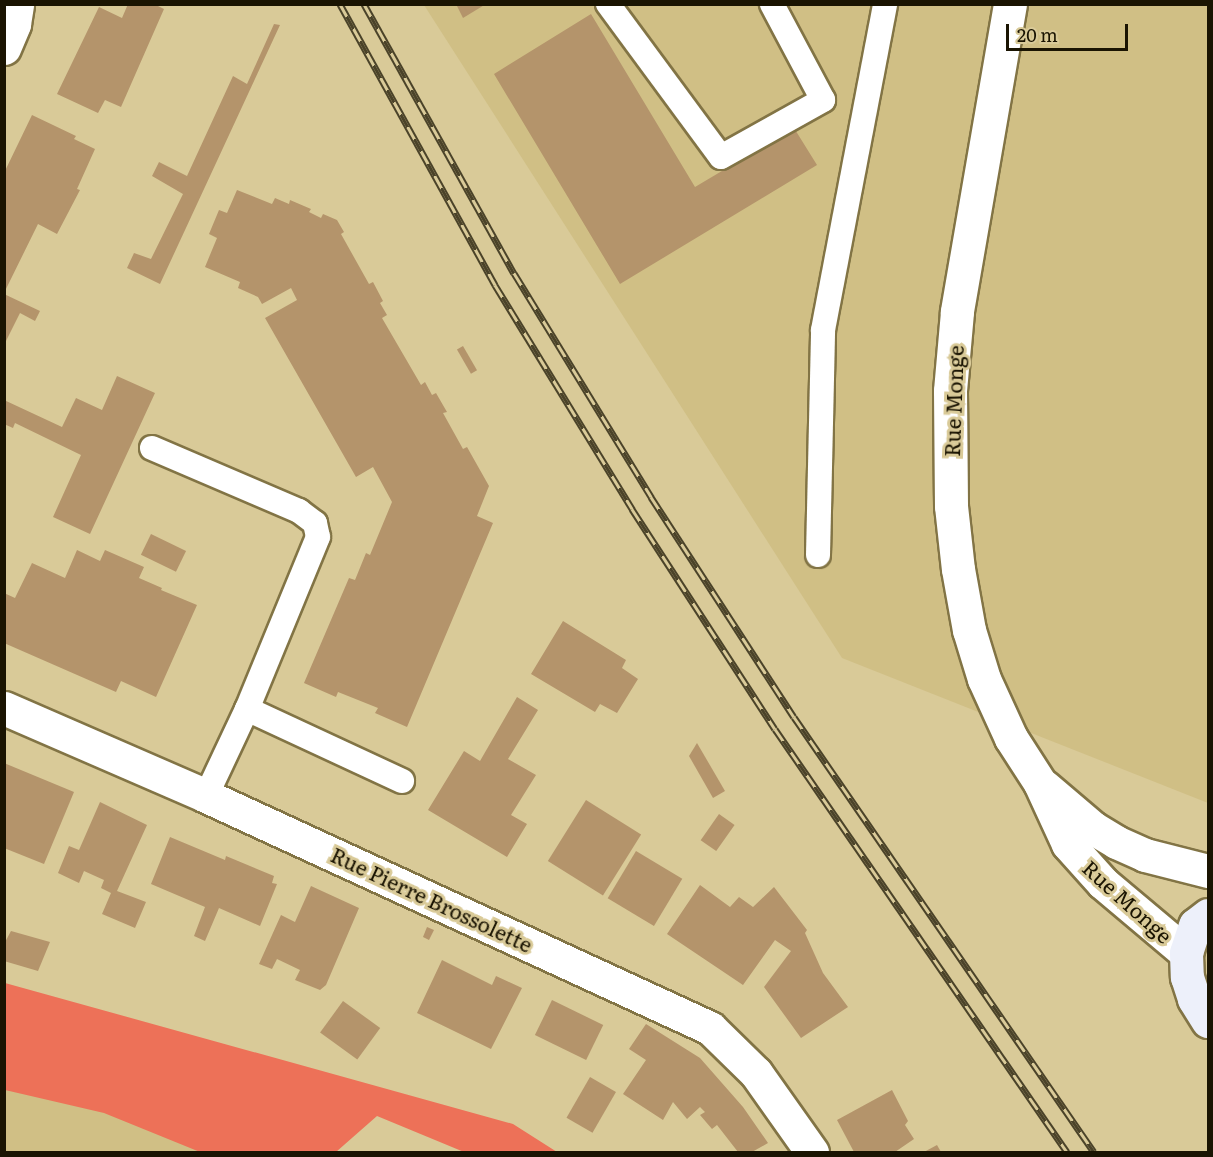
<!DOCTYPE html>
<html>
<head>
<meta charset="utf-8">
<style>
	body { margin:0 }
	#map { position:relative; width:1213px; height:1157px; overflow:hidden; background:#d9ca98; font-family:Literata,serif }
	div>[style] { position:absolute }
	.built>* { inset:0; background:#d0bf85 }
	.forest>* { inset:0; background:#ed7158 }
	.building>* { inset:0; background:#b4946b; transform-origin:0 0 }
	.roads { filter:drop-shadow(2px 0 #827445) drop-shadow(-2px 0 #827445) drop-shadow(0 2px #827445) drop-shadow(0 -2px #827445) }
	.service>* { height:24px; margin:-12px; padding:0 12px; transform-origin:12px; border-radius:12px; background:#fff }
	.minor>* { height:33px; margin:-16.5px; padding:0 16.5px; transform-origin:16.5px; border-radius:16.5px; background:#fff }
	.tertiary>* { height:33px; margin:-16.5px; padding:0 16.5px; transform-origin:16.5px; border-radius:16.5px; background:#fff }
	.secondary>* { height:33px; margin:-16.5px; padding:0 16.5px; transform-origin:16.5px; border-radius:16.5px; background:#edf0fa }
	.rail>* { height:7px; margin-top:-3.5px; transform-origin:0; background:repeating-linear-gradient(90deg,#d9ca98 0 14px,#4b4329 0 28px); box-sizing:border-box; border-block:2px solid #4b4329 }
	span { translate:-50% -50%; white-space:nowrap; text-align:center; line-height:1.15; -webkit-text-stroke:6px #d9ca98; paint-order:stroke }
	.street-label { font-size:21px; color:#1a1402 }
	.frame { position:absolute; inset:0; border:6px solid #1a1402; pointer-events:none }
	.scale { position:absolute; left:1006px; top:24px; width:122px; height:27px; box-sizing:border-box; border:3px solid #1a1402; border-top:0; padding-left:8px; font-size:18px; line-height:21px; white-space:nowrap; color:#1a1402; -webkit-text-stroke:4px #d9ca98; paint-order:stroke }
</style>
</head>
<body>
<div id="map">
	<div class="built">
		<div style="clip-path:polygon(424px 5px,1208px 5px,1208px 803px,842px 658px)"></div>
		<div style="clip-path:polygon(5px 1057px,252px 1152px,5px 1152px)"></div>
	</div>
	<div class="forest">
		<div style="clip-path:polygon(5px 983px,513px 1124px,557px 1152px,464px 1152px,377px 1116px,336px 1152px,200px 1152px,104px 1113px,5px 1090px)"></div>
	</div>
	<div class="building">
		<div style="clip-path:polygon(128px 4px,154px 4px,164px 9px,121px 107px,105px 100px,98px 113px,57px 94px,99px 7px,122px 18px)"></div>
		<div style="clip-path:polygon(456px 4px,486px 4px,463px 18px)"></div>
		<div style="clip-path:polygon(591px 14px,695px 187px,794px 128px,817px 165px,620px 284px,494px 74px)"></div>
		<div style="clip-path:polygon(274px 24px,280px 25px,160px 284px,127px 268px,134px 253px,151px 259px,183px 194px,152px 176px,159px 162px,187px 176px,233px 76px,247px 84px)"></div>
		<div style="clip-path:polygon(32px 115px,76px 136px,74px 139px,95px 149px,77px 189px,80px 190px,57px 234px,38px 224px,4px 293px,4px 173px)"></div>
		<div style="clip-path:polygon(237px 190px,272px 204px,275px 198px,289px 204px,290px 200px,311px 209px,309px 212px,321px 218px,323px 214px,337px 220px,344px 232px,341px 234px,369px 284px,373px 282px,383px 301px,380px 303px,387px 315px,382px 318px,421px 385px,425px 382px,432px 395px,436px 393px,447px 412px,443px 413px,463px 449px,467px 447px,489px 486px,477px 516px,493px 523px,407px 727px,375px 713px,378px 708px,338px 692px,336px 697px,304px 683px,349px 578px,355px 580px,366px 553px,370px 555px,392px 502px,373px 467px,356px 477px,265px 318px,297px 300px,291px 288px,262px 304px,258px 297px,238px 288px,240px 282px,205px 267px,217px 238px,209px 234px,219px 210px,227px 213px)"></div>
		<div style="clip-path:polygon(4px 294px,40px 311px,35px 321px,20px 313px,4px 345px)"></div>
		<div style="left:463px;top:346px;width:28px;height:7px;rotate:60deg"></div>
		<div style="clip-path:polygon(117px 376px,155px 393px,90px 534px,53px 517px,81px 455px,15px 423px,13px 428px,4px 424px,4px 400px,62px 427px,76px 398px,102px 410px)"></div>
		<div style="left:151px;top:534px;width:39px;height:23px;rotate:26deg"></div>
		<div style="clip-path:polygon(77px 550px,100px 561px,105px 550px,144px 567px,139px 578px,162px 588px,161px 590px,197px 605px,156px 697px,121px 681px,116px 692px,4px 643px,4px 593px,15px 598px,32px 563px,65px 578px)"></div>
		<div style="clip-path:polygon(563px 621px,626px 660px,622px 668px,638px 679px,617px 713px,600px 704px,595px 712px,531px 674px)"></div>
		<div style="clip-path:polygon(517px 697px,538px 710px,508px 759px,536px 775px,511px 815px,527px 824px,507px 857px,428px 810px,464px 751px,480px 761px)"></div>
		<div style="clip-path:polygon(697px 743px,725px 791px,713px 798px,689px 756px)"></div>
		<div style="clip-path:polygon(4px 763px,74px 792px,44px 864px,4px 848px)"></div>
		<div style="left:586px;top:800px;width:65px;height:72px;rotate:32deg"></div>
		<div style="clip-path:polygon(100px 802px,147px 825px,117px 891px,146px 902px,135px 928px,102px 914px,111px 893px,101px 888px,104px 880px,84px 871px,79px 883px,58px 873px,69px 846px,79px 850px)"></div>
		<div style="left:719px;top:814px;width:19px;height:32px;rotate:35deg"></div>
		<div style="clip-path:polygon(170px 837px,225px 860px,226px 856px,274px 876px,272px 883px,277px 884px,260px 926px,219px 908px,205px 941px,194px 936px,205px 907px,151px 884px)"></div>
		<div style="left:636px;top:851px;width:54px;height:55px;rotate:31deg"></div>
		<div style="clip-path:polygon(700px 885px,730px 907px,739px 897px,753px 907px,774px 887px,807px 930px,805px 933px,823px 973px,848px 1007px,801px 1038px,764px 987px,791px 951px,775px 940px,743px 985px,667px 934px)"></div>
		<div style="clip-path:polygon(311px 886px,359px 908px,326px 985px,320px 990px,295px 980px,300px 970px,277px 959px,272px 969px,259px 964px,281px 915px,295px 922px)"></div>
		<div style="clip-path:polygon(427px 927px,434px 930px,429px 940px,423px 937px)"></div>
		<div style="clip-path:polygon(11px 931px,50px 942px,38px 971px,4px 961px,4px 944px)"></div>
		<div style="clip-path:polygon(442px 960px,492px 985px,496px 976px,522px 988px,491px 1049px,417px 1013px)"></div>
		<div style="left:552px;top:1000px;width:57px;height:39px;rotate:26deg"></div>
		<div style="left:343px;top:1001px;width:46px;height:39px;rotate:36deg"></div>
		<div style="clip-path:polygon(646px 1024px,700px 1058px,743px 1107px,768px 1143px,752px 1152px,738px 1152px,717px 1125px,712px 1129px,700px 1115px,705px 1112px,700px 1107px,687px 1119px,673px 1102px,663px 1120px,623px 1094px,646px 1060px,629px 1049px)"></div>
		<div style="left:590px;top:1077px;width:30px;height:47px;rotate:30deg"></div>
		<div style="clip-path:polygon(892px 1090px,908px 1121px,905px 1125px,914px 1139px,895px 1152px,854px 1152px,837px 1120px)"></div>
		<div style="clip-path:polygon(937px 1145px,941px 1152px,924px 1152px)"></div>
	</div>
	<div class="roads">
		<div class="service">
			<div style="left:608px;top:4px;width:190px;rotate:53.6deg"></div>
			<div style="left:721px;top:157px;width:117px;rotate:-29.2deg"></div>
			<div style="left:823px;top:100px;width:109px;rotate:-118deg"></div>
			<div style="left:152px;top:448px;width:160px;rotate:23.2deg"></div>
			<div style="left:299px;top:511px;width:20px;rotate:37deg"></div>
			<div style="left:315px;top:523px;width:14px;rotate:78deg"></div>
			<div style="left:318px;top:537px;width:186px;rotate:112.4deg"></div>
			<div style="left:247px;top:709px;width:96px;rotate:115.2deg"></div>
			<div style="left:818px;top:555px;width:225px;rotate:-88.7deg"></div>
			<div style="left:823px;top:330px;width:332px;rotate:-79.2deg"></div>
			<div style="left:247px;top:709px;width:171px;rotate:24.9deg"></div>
		</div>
		<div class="minor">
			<div style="left:4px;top:48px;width:26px;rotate:-67deg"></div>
			<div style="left:14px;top:24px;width:20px;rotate:-81deg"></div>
			<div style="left:4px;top:708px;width:220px;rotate:23.5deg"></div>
			<div style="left:206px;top:796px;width:555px;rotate:24.72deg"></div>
			<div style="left:710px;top:1028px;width:64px;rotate:44.4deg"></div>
			<div style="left:756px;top:1073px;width:97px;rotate:54.7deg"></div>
		</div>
		<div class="tertiary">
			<div style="left:1010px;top:4px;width:313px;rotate:99.8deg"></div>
			<div style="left:957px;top:312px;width:79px;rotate:95.1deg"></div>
			<div style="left:950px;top:391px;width:115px;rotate:89.5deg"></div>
			<div style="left:951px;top:506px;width:63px;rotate:83.7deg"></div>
			<div style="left:958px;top:569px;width:62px;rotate:79.8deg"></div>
			<div style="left:969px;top:630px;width:51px;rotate:73deg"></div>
			<div style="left:984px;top:679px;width:65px;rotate:65.4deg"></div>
			<div style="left:1011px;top:738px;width:54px;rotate:57.2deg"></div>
			<div style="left:1040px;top:783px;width:67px;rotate:65.3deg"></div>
			<div style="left:1068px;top:844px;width:52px;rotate:48.1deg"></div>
			<div style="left:1103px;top:883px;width:109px;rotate:40.1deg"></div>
			<div style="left:1045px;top:787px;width:63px;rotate:40.5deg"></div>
			<div style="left:1093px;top:828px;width:27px;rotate:31deg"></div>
			<div style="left:1116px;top:842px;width:32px;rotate:24deg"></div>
			<div style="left:1145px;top:855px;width:65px;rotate:14.3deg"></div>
		</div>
		<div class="secondary">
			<div style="left:1208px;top:915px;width:16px;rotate:142deg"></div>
			<div style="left:1195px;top:925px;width:29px;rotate:108deg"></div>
			<div style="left:1186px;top:953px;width:24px;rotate:88deg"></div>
			<div style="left:1187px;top:977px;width:23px;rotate:72deg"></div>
			<div style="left:1194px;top:999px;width:26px;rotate:58deg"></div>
		</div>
	</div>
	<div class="rail">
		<div style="left:340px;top:4px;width:321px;rotate:61.1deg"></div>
		<div style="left:495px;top:285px;width:263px;rotate:58.5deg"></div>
		<div style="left:632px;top:509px;width:262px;rotate:57deg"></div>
		<div style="left:775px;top:729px;width:514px;rotate:55.38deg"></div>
		<div style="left:364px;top:4px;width:308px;rotate:60.9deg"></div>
		<div style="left:514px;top:273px;width:263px;rotate:58.5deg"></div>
		<div style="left:651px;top:497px;width:262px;rotate:57deg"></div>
		<div style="left:794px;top:717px;width:528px;rotate:55.41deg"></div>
	</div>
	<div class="street-label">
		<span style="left:953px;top:401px;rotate:-88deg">Rue Monge</span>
		<span style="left:432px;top:899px;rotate:25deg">Rue Pierre Brossolette</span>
		<span style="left:1128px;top:901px;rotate:42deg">Rue Monge</span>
	</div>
	<div class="frame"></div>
	<div class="scale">20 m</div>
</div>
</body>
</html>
